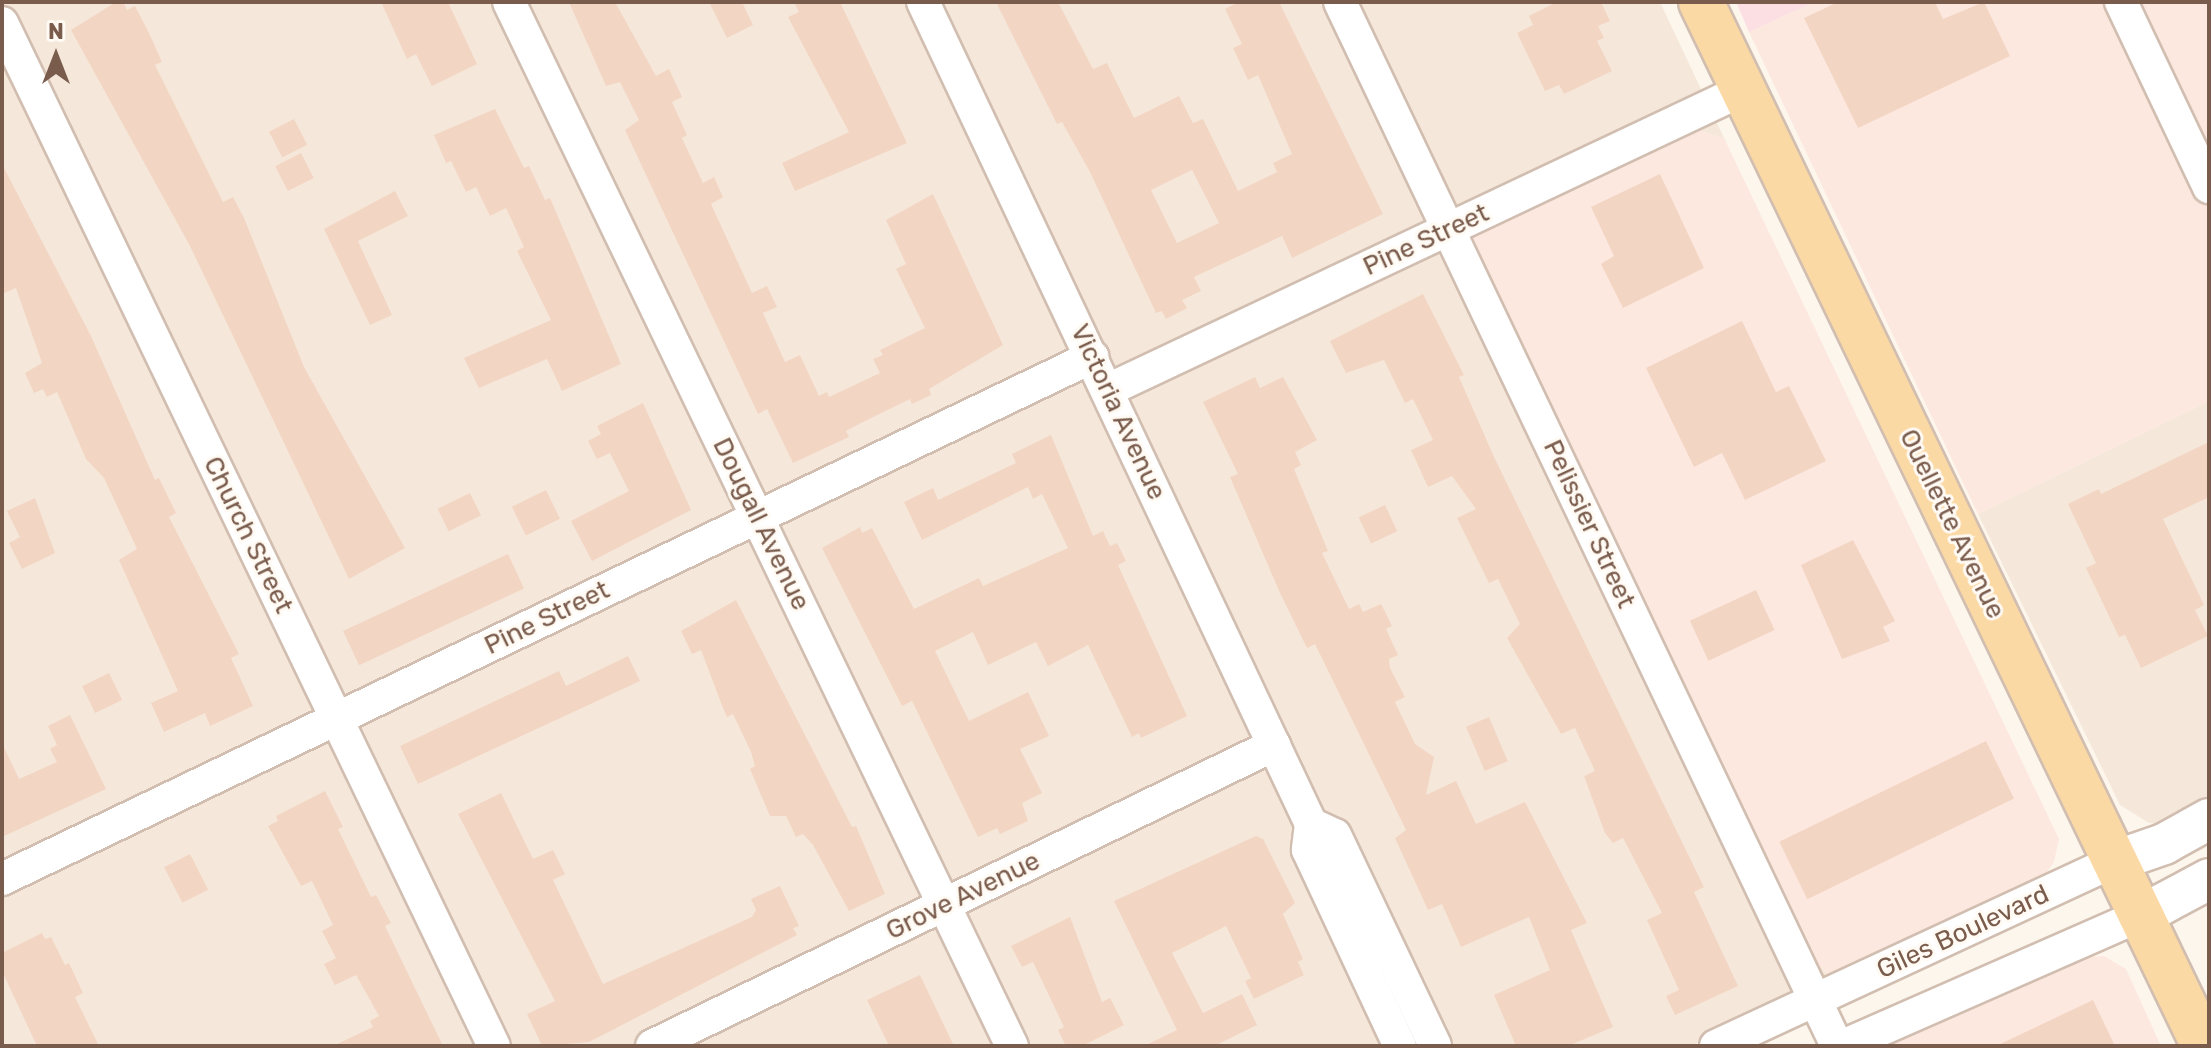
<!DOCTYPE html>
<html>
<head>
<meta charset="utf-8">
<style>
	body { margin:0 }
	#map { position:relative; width:2211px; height:1048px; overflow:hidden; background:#fdf6ec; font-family:Rubik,sans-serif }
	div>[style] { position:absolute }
	.residential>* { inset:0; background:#f5e8da }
	.commercial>* { inset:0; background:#fde8e0 }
	.medical>* { inset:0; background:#fbdfe3 }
	.building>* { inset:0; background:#f3d5c3; transform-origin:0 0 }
	.roads { filter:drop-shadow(2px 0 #d1beb0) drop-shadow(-2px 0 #d1beb0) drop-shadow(0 2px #d1beb0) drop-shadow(0 -2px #d1beb0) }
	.minor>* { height:32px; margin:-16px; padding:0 16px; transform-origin:16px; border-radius:16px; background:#fff }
	.tertiary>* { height:40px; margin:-20px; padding:0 20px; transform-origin:20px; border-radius:20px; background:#fff }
	.primary>* { height:44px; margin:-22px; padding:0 22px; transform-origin:22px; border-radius:22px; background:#fbd9a5 }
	span { translate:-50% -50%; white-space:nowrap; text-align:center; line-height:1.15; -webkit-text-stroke:6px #fffaf3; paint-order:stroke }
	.street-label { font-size:26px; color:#7a5c4d }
	.frame { position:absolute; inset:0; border:4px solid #7a5c4d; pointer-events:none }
	.north { position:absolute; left:16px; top:16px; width:80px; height:80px; -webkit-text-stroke:6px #fffaf3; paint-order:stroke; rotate:0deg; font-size:22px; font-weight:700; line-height:32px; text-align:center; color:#7a5c4d }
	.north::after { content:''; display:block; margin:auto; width:28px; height:36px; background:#7a5c4d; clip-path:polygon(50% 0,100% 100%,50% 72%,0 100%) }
</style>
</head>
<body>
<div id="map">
	<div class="residential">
		<div style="clip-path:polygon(2px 2px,1660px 2px,1724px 138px,1694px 129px,1811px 957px,1829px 975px,1778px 1006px,1691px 1046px,2px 1046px)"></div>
		<div style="clip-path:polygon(2209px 401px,2209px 803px,2173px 824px,2149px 823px,2120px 805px,1978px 514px)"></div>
	</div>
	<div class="commercial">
		<div style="clip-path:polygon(1814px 2px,2209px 2px,2209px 401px,1978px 514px,1749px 32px)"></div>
		<div style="clip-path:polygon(1694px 129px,1724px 138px,2059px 839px,2054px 862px,2040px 882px,1852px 972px,1829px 975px,1811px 957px,1475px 255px,1473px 239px,1482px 224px)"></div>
		<div style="clip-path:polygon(2104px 956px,2126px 969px,2161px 1046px,1874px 1046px,2073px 958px)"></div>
	</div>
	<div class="medical">
		<div style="clip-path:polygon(1736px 2px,1814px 2px,1749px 32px)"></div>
	</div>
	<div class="building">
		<div style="clip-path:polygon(116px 2px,123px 2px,127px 10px,135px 6px,149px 33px,162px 62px,155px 65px,223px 202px,233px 197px,244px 218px,304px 367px,405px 548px,349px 579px,190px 246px,71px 30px)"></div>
		<div style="clip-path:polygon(381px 2px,448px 2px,477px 64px,432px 86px,416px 54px,407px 59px)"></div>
		<div style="clip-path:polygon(569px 2px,615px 2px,656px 76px,669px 69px,682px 97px,672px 102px,687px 135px,682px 138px,703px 183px,714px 177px,723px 197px,711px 204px,752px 293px,767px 286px,777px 307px,763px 313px,785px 362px,800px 355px,819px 396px,827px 392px,829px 397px,880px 373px,873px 359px,883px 355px,880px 350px,925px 328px,896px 269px,906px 264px,886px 220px,933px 194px,1003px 345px,929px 389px,931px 395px,912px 404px,910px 399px,861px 423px,846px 431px,849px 437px,793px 463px,767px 409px,758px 414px,625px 130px,639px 120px,620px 82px,606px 86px)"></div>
		<div style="clip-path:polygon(709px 2px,742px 2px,753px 25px,727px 38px)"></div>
		<div style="clip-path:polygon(794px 2px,840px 2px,907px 143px,795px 191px,782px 163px,849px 132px,788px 17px,799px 12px)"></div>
		<div style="clip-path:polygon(evenodd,996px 2px,1058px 2px,1093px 69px,1107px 63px,1134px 118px,1179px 96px,1193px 123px,1203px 119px,1238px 191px,1277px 172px,1273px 163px,1292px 154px,1258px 75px,1248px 80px,1233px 48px,1242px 44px,1225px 9px,1239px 2px,1279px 2px,1383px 214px,1292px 258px,1282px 236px,1194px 277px,1201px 291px,1182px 300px,1187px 308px,1166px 319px,1162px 311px,1156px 313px,1090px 172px,1062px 122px,1057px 124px,996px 2px,1192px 170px,1219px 223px,1177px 243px,1151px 190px,1192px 170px)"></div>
		<div style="clip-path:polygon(1557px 2px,1601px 2px,1610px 21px,1598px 26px,1604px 38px,1597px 41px,1612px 71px,1564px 94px,1559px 85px,1545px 91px,1517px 33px,1533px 25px,1529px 16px)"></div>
		<div style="clip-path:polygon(1838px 2px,1935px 2px,1943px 19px,1984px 2px,2010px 56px,1858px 128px,1804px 18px)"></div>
		<div style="clip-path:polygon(495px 109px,524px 168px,529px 166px,545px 200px,550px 198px,621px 364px,562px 391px,547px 359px,479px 388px,464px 358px,551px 320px,517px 251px,524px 247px,506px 208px,490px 216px,476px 187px,466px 192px,451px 161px,446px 163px,434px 135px)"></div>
		<div style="left:294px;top:119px;width:29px;height:28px;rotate:63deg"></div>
		<div style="left:301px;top:153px;width:28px;height:29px;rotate:63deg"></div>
		<div style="clip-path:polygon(2px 164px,91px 336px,155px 480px,159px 478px,176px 513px,169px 517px,239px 654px,231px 658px,253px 706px,210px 726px,205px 713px,164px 732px,151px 703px,178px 691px,119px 560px,137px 549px,104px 478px,86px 459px,57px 392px,47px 397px,43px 389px,34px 393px,25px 373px,42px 363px,16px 288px,2px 294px)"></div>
		<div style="clip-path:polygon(1660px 174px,1704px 268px,1623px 308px,1601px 264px,1614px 256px,1591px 207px)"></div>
		<div style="clip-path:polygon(395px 191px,408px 216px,358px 241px,392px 315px,370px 325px,324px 229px)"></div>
		<div style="clip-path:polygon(1423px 294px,1464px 375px,1459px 377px,1494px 457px,1704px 887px,1694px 892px,1738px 986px,1675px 1015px,1666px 996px,1679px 990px,1647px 920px,1662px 913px,1623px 838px,1613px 843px,1605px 833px,1584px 776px,1595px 771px,1575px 728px,1561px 734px,1507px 638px,1520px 624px,1498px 579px,1489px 583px,1457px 518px,1476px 509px,1452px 476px,1428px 487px,1411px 450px,1433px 440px,1413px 399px,1405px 403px,1384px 360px,1346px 373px,1330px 341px)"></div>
		<div style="clip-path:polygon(1742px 321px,1776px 392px,1789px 386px,1826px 461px,1745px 500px,1722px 453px,1694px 467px,1646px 368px)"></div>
		<div style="clip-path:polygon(1255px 377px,1260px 388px,1283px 377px,1317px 440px,1295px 452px,1301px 465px,1294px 469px,1328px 551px,1322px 553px,1349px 609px,1359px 604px,1363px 612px,1381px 604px,1392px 626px,1386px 629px,1398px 655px,1389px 659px,1390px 668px,1405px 697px,1395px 702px,1415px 744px,1434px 757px,1426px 795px,1456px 781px,1476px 824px,1525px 802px,1587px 923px,1571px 930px,1613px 1027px,1568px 1046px,1516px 1046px,1494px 995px,1550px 970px,1529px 917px,1461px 947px,1442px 904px,1428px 910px,1395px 838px,1406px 830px,1315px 644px,1307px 648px,1280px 593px,1230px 477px,1238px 474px,1203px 402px)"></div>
		<div style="clip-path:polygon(643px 403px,691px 510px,592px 561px,571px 521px,629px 491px,610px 453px,597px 459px,588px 441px,601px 434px,597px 426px)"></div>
		<div style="clip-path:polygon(1051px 435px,1093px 536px,1103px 531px,1110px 546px,1117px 543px,1126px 561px,1118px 565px,1187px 716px,1141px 738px,1139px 733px,1132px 737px,1088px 645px,1048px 666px,1036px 642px,988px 665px,973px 632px,935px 651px,969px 721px,1028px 692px,1049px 736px,1020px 749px,1042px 793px,1022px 803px,1028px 821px,1000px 834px,997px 828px,978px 837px,912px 701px,902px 706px,822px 548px,860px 527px,862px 533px,872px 528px,914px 609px,979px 578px,983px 586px,1068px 548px,1042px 494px,1033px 499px,1028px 487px,922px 540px,904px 502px,933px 488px,938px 500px,1016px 463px,1012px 454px)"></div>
		<div style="clip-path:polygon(2209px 442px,2209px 497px,2163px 519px,2204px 605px,2195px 610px,2208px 636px,2141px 668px,2125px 635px,2119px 637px,2086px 568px,2096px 563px,2068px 504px,2099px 489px,2101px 494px)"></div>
		<div style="left:546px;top:490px;width:32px;height:38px;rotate:64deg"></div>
		<div style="left:470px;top:493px;width:25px;height:36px;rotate:64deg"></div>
		<div style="clip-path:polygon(35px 498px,55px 553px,22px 569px,9px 543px,20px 537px,7px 511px)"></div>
		<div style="left:1385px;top:505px;width:29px;height:29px;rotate:65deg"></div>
		<div style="clip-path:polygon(1853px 540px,1895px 621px,1883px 627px,1890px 641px,1842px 659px,1801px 565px)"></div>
		<div style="left:508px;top:554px;width:38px;height:182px;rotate:65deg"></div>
		<div style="left:1756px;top:590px;width:44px;height:73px;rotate:65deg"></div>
		<div style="clip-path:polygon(736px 600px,852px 827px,856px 826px,885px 894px,849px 911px,813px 845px,803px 834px,796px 837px,786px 816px,770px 816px,750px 769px,755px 766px,751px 752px,733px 714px,727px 717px,723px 708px,701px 650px,692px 654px,681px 631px)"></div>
		<div style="clip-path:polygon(628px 656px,640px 681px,418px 784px,400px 746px,559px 671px,566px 686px)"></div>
		<div style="left:109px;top:673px;width:30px;height:30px;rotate:64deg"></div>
		<div style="clip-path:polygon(70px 715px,106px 789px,2px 837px,2px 743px,19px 779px,57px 762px,50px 749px,57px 745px,48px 726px)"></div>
		<div style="left:1489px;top:717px;width:48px;height:25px;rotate:67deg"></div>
		<div style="left:1986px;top:741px;width:64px;height:230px;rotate:64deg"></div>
		<div style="clip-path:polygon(325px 791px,343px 827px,338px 829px,371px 897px,376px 895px,391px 923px,385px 926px,443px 1046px,333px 1046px,373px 1027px,370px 1021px,379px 1016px,356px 975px,335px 985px,324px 964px,336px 958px,322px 931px,333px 925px,312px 881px,301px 886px,268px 826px,278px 821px,276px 816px)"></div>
		<div style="clip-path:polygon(501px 793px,533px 859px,553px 850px,565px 874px,553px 880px,603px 984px,752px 917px,756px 910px,751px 899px,780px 886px,799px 926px,793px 928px,797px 935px,589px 1042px,542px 1046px,527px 1014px,555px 1001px,458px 814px)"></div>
		<div style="clip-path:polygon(1256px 836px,1263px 839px,1295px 903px,1283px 914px,1303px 959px,1298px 962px,1304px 975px,1254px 999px,1245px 981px,1251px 978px,1226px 926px,1172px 953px,1203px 1013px,1242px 994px,1257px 1025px,1214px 1046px,1144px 1046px,1177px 1030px,1114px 901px)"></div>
		<div style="left:190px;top:854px;width:40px;height:29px;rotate:63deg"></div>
		<div style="clip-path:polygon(1070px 917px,1102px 1002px,1110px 998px,1124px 1025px,1082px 1046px,1066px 1046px,1058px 1030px,1064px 1027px,1033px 962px,1022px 967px,1011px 946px)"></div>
		<div style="clip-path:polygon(42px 933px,45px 939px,51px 937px,65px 965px,69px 963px,83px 993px,75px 997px,99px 1046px,37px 1046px,2px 971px,2px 953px)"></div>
		<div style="clip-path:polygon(920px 975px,954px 1046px,889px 1046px,867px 1000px)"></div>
		<div style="clip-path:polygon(2093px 1000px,2115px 1046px,1996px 1046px)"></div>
	</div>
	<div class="roads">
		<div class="minor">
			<div style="left:509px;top:2px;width:1159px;rotate:64.28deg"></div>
			<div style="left:923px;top:2px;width:909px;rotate:64.73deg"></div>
			<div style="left:1311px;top:824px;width:26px;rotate:97deg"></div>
			<div style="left:1308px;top:850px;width:217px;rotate:64.9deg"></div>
			<div style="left:1340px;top:2px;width:1156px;rotate:64.54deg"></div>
			<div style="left:2121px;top:2px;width:205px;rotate:64.6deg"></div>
			<div style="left:2px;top:23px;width:1135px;rotate:64.32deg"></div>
			<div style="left:1108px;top:390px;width:702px;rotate:-25.29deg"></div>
			<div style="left:1311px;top:824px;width:26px;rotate:25deg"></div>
			<div style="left:1335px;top:835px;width:233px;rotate:64.6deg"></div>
			<div style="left:2px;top:879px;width:1209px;rotate:-25.59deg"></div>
			<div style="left:652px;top:1046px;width:691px;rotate:-25.82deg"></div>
			<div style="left:1716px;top:1046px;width:440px;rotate:-24.9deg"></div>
			<div style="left:1843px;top:1046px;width:326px;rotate:-23.7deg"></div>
		</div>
		<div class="tertiary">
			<div style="left:2115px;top:861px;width:52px;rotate:-19.1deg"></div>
			<div style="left:2164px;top:844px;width:51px;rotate:-29.1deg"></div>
			<div style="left:2142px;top:915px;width:76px;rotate:-28.2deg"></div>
		</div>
		<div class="primary">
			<div style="left:1701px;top:2px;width:1159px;rotate:64.28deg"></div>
		</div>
	</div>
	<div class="street-label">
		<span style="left:1426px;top:240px;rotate:-25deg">Pine Street</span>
		<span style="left:1118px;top:412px;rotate:65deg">Victoria Avenue</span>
		<span style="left:761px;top:524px;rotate:64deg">Dougall Avenue</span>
		<span style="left:1589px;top:524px;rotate:65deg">Pelissier Street</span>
		<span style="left:1952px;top:524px;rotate:64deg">Ouellette Avenue</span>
		<span style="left:248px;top:535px;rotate:64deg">Church Street</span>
		<span style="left:547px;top:618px;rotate:-26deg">Pine Street</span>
		<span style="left:963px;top:896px;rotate:-26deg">Grove Avenue</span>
		<span style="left:1963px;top:932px;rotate:-25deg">Giles Boulevard</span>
	</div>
	<div class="frame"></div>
	<div class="north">N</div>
</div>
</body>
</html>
